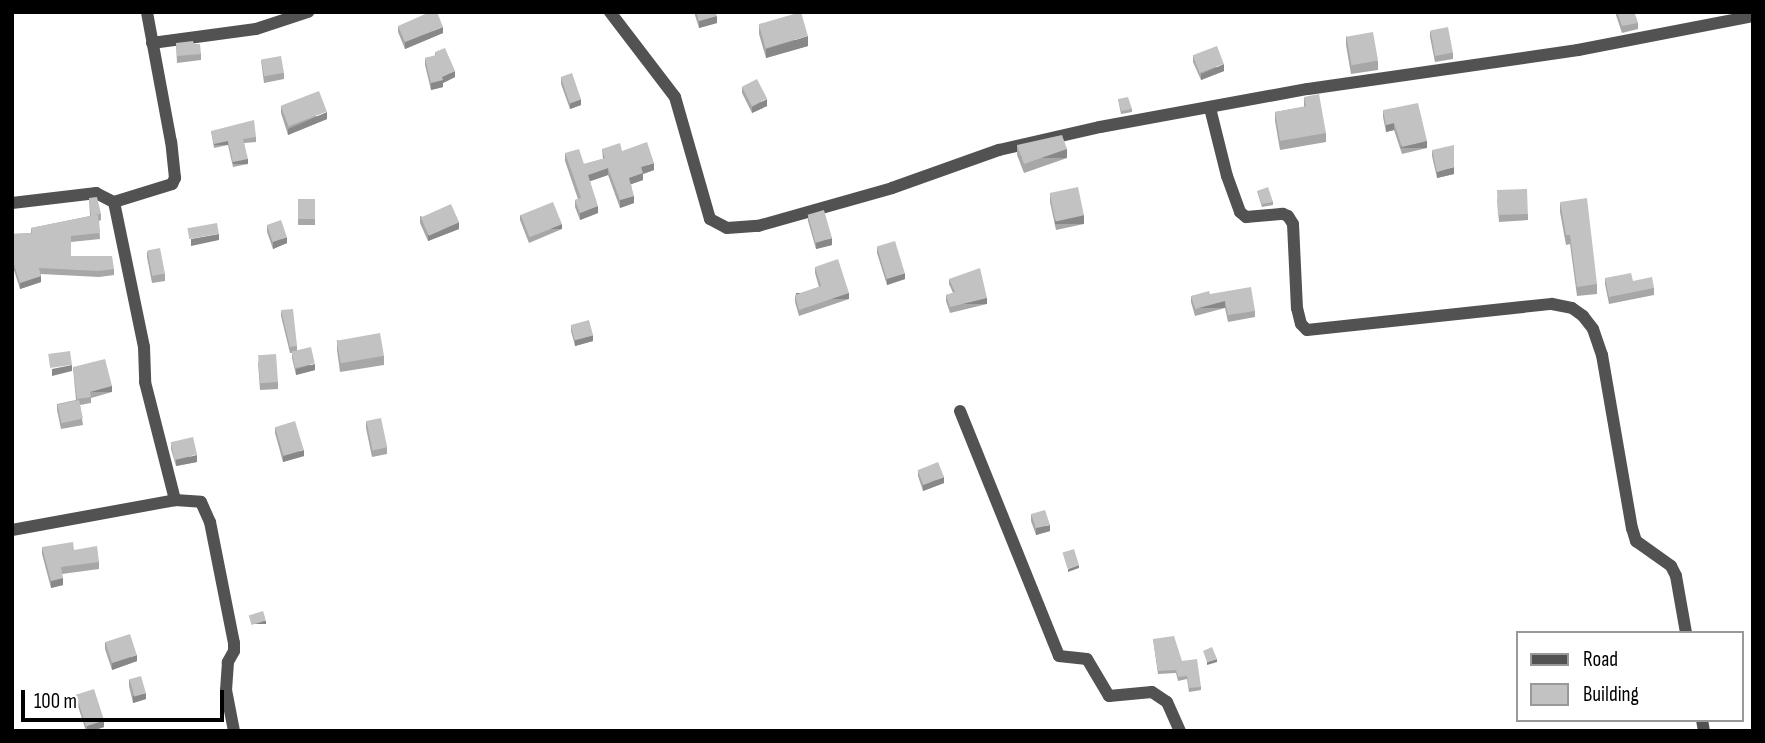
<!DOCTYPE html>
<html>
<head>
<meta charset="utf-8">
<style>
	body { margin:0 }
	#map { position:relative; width:1765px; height:743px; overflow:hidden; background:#fff; font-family:"Sofia Sans Condensed",sans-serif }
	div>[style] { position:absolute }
	.street>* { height:12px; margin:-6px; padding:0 6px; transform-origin:6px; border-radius:6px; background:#525252 }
	.wall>* { inset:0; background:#a7a7a7; transform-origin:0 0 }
	.shaded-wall>* { inset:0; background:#888; transform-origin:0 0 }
	.building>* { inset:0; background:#c2c2c2; transform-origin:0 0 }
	span { translate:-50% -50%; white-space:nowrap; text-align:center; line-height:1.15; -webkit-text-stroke:5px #fff; paint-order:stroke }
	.frame { position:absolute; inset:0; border:14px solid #000; pointer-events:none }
	.legend { position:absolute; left:1516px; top:631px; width:228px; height:91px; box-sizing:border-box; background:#fff; border:2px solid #999; margin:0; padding:9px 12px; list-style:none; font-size:21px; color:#000 }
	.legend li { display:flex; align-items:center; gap:14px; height:35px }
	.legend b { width:35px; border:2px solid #999 }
	.scale { position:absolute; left:21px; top:690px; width:203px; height:32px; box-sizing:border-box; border:4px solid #000; border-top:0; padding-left:9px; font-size:21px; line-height:24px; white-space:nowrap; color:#000; -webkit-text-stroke:5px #fff; paint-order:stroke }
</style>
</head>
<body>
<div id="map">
	<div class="street">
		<div style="left:610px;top:12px;width:107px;rotate:52.6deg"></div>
		<div style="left:675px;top:97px;width:127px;rotate:74deg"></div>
		<div style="left:710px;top:219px;width:19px;rotate:28deg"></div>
		<div style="left:727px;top:228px;width:31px;rotate:-4deg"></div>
		<div style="left:758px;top:226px;width:139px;rotate:-15.8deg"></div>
		<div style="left:892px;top:188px;width:114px;rotate:-19.6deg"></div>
		<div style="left:999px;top:150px;width:104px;rotate:-12.8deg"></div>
		<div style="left:1100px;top:127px;width:211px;rotate:-10.4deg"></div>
		<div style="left:1308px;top:89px;width:273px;rotate:-8.2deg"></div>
		<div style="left:1578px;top:50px;width:178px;rotate:-11deg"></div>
		<div style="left:152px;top:43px;width:105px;rotate:-7.7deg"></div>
		<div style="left:256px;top:29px;width:55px;rotate:-18.1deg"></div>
		<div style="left:1210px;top:108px;width:70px;rotate:76deg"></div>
		<div style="left:1227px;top:176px;width:38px;rotate:70deg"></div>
		<div style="left:1240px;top:212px;width:8px;rotate:40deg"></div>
		<div style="left:1246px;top:217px;width:37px;rotate:-5deg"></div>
		<div style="left:1283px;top:214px;width:5px;rotate:22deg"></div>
		<div style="left:1288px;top:216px;width:9px;rotate:58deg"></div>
		<div style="left:1293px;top:224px;width:84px;rotate:87.3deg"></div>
		<div style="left:1297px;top:308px;width:16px;rotate:76deg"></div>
		<div style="left:1301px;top:324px;width:8px;rotate:45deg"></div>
		<div style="left:1307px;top:330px;width:246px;rotate:-6.1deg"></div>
		<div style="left:1552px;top:304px;width:20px;rotate:11deg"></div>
		<div style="left:1572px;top:308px;width:14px;rotate:36deg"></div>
		<div style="left:1583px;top:316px;width:16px;rotate:52deg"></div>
		<div style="left:1593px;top:329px;width:28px;rotate:71deg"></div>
		<div style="left:1602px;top:355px;width:176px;rotate:80.2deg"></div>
		<div style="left:1632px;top:528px;width:14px;rotate:73deg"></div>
		<div style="left:1636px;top:541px;width:43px;rotate:35.5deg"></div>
		<div style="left:1671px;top:566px;width:11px;rotate:63deg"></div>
		<div style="left:1676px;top:576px;width:58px;rotate:80deg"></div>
		<div style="left:114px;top:202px;width:148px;rotate:78.3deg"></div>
		<div style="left:144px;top:347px;width:35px;rotate:88deg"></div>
		<div style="left:145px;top:382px;width:122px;rotate:75.7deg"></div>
		<div style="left:12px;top:203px;width:85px;rotate:-6.8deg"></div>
		<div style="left:96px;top:193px;width:20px;rotate:27deg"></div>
		<div style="left:114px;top:202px;width:61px;rotate:-17.2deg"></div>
		<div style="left:172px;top:184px;width:7px;rotate:-63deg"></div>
		<div style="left:175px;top:178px;width:36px;rotate:-96deg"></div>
		<div style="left:171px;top:142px;width:132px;rotate:-100.5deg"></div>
		<div style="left:960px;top:411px;width:264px;rotate:68deg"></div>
		<div style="left:1059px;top:656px;width:28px;rotate:6deg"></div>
		<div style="left:1087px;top:659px;width:43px;rotate:59.3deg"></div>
		<div style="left:1109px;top:696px;width:43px;rotate:-5.3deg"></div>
		<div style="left:1152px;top:692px;width:18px;rotate:34deg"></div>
		<div style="left:1167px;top:702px;width:32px;rotate:66deg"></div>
		<div style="left:12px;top:530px;width:166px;rotate:-10.4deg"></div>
		<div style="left:175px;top:500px;width:26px;rotate:4deg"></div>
		<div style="left:201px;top:502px;width:22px;rotate:66deg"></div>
		<div style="left:210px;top:522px;width:123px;rotate:78.8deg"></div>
		<div style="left:234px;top:643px;width:8px;rotate:90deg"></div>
		<div style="left:234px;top:651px;width:13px;rotate:119deg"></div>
		<div style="left:228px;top:662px;width:28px;rotate:94deg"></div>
		<div style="left:226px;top:690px;width:42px;rotate:79deg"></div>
		<div style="left:1702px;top:720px;width:11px;rotate:80deg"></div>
	</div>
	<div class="wall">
		<div style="clip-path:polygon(694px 12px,715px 12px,717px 23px,699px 28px)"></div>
		<div style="clip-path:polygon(1615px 12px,1634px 12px,1638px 23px,1638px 29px,1622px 33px)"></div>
		<div style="clip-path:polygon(759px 24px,808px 46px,766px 58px,759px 34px)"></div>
		<div style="clip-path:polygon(398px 26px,443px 33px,405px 49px,398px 32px)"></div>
		<div style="clip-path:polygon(1430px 31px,1453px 53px,1453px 59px,1435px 62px,1430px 37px)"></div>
		<div style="clip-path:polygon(1346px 36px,1378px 61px,1378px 70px,1351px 74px,1346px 45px)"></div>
		<div style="clip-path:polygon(176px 43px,194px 44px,201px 54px,201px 60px,177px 63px)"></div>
		<div style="clip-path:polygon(435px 52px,455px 77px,443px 83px,443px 87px,431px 90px,425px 65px,425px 58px,435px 56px)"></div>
		<div style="clip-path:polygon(1193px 55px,1224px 71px,1201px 80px,1193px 62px)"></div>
		<div style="clip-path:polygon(261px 60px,284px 73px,284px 79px,264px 83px)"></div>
		<div style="clip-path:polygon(561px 77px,581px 105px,570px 109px,561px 84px)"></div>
		<div style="clip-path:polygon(742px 87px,767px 106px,752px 113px,742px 93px)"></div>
		<div style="clip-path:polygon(1304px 97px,1326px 133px,1326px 142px,1280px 150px,1275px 121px,1275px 112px,1304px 107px)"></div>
		<div style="clip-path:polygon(1118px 99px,1132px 109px,1132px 112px,1121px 114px)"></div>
		<div style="clip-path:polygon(281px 107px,327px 119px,288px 135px,281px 113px)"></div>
		<div style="clip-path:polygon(1383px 110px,1427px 148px,1402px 154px,1394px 130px,1386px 132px,1383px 117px)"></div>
		<div style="clip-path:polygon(211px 131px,256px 137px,256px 142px,244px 143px,248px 164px,233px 167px,228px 145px,214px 148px)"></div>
		<div style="clip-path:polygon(1017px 145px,1067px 158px,1024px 173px,1017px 155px)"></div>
		<div style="clip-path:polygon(602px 149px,622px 151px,654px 170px,643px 174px,643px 180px,631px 184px,634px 203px,620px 208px,608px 175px,590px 181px,598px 213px,580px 220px,575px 207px,575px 200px,578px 199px,565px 161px,565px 153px,584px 164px,603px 159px)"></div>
		<div style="clip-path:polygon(1432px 150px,1454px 174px,1437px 178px,1432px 156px)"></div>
		<div style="clip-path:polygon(1257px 191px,1273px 202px,1273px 205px,1262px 207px)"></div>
		<div style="clip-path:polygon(1050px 193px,1084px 224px,1056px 230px,1050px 202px)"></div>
		<div style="clip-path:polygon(89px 198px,101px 214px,101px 220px,99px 221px,100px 239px,71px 242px,71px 256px,114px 269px,114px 275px,99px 277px,41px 274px,41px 282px,20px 289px,12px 264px,12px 234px,31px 233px,31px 228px,90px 216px)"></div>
		<div style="clip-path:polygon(1497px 198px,1528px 214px,1528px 220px,1499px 222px)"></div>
		<div style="left:298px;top:199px;width:17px;height:26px"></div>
		<div style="clip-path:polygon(1560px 202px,1597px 284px,1597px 294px,1577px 296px,1570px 244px,1566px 245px,1560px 212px)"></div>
		<div style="clip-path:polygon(520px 215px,562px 229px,529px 243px,520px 220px)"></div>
		<div style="clip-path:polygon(808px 215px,832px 245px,816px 249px,808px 221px)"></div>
		<div style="clip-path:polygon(420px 216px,459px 229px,428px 241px,420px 223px)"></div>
		<div style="clip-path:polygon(267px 225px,287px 243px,273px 249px,267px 232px)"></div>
		<div style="clip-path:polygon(877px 247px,905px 279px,887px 285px,877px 253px)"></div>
		<div style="clip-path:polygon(147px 251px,165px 274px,165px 281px,152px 283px,147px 257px)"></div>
		<div style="clip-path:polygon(815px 267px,849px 299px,799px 316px,795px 302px,795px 295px,819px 287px,815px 273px)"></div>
		<div style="clip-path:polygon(1605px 278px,1633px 281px,1654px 288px,1654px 295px,1609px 304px,1605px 284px)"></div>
		<div style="clip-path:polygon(949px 279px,987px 304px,950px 313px,946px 301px,946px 295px,953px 293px,949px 284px)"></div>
		<div style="clip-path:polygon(1210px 294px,1255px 311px,1255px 317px,1228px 322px,1225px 308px,1195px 316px,1191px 302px,1191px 296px)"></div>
		<div style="clip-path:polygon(281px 310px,297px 346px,297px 350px,315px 370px,296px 375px,292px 358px,292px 353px,290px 353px,281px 316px)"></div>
		<div style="clip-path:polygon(571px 325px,593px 341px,575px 346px,571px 331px)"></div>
		<div style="clip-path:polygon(337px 340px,384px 356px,384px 365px,340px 372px,337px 350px)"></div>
		<div style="clip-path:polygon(258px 362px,278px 382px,278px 389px,260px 390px)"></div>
		<div style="clip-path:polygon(73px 367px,112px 392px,91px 398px,91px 403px,80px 405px,83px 425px,61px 429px,57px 410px,57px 404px,76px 400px)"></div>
		<div style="clip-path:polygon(366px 421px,387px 447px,387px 454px,372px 457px,366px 428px)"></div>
		<div style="clip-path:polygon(275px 427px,304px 456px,283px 462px,275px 433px)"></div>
		<div style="clip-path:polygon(171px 442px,197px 462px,176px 466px,171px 449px)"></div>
		<div style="clip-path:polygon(918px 470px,944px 483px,923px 491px,918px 476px)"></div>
		<div style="clip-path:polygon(1031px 514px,1050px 531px,1036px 535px,1031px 521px)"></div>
		<div style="clip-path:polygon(42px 547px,74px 550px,99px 562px,99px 569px,62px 574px,63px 585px,51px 588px,42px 554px)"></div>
		<div style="clip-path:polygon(1153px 639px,1182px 661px,1201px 687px,1201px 690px,1189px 692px,1187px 679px,1178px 681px,1176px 673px,1158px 674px)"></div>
		<div style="clip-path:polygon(105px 642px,137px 661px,112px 670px,105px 649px)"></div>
		<div style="clip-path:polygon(129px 679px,146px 699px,133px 703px,129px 686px)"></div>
		<div style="clip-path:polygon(76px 694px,104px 727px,92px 731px,86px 731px,76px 700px)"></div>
	</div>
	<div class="shaded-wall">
		<div style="clip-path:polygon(717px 16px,717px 23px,699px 28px,699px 21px)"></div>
		<div style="clip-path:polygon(443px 27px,443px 33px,405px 49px,405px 42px)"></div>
		<div style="clip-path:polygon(808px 36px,808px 46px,766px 58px,766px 49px)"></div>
		<div style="clip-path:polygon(1224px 64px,1224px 71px,1201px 80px,1201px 74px)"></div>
		<div style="clip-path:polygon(455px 71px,455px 77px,443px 83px,443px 87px,431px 90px,431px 83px,442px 77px)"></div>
		<div style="clip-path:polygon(581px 99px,581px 105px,570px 109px,570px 103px)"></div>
		<div style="clip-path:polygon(767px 99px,767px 106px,752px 113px,752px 107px)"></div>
		<div style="clip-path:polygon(327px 112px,327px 119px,288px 135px,288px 129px)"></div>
		<div style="clip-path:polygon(1394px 123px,1394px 130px,1386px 132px,1386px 125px)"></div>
		<div style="left:228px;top:141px;width:4px;height:14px;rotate:90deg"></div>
		<div style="left:1427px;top:141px;width:7px;height:26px;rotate:90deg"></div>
		<div style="left:1067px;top:149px;width:9px;height:46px;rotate:90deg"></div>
		<div style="left:248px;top:159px;width:5px;height:15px;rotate:90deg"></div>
		<div style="clip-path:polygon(654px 163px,654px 170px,643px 174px,643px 180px,629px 185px,629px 178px,641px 167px)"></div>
		<div style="clip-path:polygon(1454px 167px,1454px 174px,1437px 178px,1437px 172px)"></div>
		<div style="clip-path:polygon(608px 168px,608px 175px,588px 182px,588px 175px)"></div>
		<div style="clip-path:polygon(634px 196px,634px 203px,620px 208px,620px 200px)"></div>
		<div style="clip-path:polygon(598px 206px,598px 213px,580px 220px,580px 213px)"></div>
		<div style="left:1084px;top:215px;width:9px;height:29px;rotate:90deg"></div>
		<div style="clip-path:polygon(459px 222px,459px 229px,428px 241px,428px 235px)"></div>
		<div style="left:562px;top:224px;width:5px;height:36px;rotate:90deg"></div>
		<div style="clip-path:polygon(219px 234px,219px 240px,191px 246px,191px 239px)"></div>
		<div style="clip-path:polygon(287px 237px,287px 243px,273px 249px,273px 242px)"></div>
		<div style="clip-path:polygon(832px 238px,832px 245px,816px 249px,816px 243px)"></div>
		<div style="clip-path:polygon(905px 273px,905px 279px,887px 285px,887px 278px)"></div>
		<div style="clip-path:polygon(41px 276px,41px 282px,20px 289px,20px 283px)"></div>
		<div style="left:849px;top:293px;width:6px;height:53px;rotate:90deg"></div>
		<div style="left:987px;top:298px;width:6px;height:38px;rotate:90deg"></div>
		<div style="left:1225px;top:301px;width:7px;height:31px;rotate:90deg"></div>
		<div style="clip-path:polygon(593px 335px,593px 341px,575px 346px,575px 340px)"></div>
		<div style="clip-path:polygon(315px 364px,315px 370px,296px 375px,296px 369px)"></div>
		<div style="clip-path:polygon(72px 365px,72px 371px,52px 376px,52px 369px)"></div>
		<div style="left:112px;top:386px;width:6px;height:23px;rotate:90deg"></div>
		<div style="clip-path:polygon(304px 450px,304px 456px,283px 462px,283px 456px)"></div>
		<div style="clip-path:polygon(197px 455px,197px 462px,176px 466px,176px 460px)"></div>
		<div style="clip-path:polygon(944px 477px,944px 483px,923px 491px,923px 485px)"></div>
		<div style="clip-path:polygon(1050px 525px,1050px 531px,1036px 535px,1036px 528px)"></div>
		<div style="clip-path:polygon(1079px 565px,1079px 568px,1068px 572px,1068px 569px)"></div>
		<div style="clip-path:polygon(63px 578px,63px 585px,51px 588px,51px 581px)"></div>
		<div style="left:266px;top:621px;width:3px;height:15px;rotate:90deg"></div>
		<div style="clip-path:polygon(137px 655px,137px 661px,112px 670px,112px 663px)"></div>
		<div style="clip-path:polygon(1217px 659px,1217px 662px,1207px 665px,1207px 662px)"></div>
		<div style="clip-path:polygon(146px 693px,146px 699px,133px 703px,133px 696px)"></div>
		<div style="clip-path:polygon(104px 720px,104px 727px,92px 731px,87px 731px,87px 726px)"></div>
	</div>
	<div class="building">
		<div style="clip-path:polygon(430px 12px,437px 12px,443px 27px,405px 42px,398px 26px)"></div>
		<div style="clip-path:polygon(696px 12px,715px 12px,717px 16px,699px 21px)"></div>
		<div style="left:801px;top:12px;width:25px;height:44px;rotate:74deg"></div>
		<div style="clip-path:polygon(1617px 12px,1634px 12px,1638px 23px,1622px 26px)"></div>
		<div style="left:1448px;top:27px;width:26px;height:18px;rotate:79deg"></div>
		<div style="left:1373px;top:32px;width:29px;height:27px;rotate:80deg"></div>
		<div style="clip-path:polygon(193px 41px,194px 44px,200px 44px,201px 54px,177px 56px,176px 43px)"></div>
		<div style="left:1217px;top:46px;width:19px;height:26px;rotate:69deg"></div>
		<div style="clip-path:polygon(445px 48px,455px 71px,442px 77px,443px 80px,431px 83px,425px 58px,436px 55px,435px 52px)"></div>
		<div style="left:281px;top:56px;width:17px;height:20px;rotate:80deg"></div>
		<div style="left:572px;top:73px;width:28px;height:12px;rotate:71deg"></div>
		<div style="left:757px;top:79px;width:22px;height:17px;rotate:63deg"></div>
		<div style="left:319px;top:91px;width:22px;height:41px;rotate:69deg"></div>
		<div style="clip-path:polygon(1319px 94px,1326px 133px,1280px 141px,1275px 112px,1306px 106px,1304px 97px)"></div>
		<div style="clip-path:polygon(1128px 97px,1132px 109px,1121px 111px,1118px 99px)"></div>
		<div style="clip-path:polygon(1418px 103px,1427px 141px,1402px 147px,1394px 123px,1386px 125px,1383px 110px)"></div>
		<div style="clip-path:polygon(254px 120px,256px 137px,243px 139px,248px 159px,233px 162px,228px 141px,214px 144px,211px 131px)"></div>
		<div style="clip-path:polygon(1062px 135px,1067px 149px,1024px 164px,1017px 145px)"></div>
		<div style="clip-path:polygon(647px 142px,654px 163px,641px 167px,643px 173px,629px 178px,634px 196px,620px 200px,608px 168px,588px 175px,598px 206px,580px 213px,575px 200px,581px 198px,565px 153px,579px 149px,584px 164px,605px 158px,602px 149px,620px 143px,622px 151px)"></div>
		<div style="clip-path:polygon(1454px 145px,1454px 167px,1437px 172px,1432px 150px)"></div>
		<div style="left:1078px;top:187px;width:29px;height:29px;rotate:78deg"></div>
		<div style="clip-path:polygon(1268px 187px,1273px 202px,1262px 204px,1257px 191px)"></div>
		<div style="left:1527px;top:189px;width:25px;height:30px;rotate:88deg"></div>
		<div style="clip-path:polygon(97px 197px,101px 214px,93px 215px,98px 215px,100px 233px,71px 236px,71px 256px,112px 256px,114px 269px,99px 271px,39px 268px,41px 276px,20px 283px,12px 258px,12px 234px,32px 233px,31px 228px,91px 216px,89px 198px)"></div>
		<div style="clip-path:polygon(1587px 198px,1597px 284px,1577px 287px,1570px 235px,1566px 235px,1560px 202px)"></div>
		<div style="left:298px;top:199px;width:17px;height:20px"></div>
		<div style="left:553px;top:202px;width:24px;height:35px;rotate:68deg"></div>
		<div style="left:451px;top:204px;width:20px;height:33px;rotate:66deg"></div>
		<div style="left:824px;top:210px;width:29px;height:17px;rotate:74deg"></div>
		<div style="left:281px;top:220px;width:18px;height:15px;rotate:71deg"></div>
		<div style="left:217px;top:223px;width:11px;height:30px;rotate:80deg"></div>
		<div style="left:895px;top:241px;width:34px;height:19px;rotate:73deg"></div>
		<div style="left:160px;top:248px;width:26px;height:13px;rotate:79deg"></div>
		<div style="clip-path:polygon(838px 259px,849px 293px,799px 310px,795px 295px,821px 286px,815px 267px)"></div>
		<div style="clip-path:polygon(980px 268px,987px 298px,950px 307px,946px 295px,955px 292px,949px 279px)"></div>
		<div style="clip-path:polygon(1631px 273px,1633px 281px,1652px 277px,1654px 288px,1609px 297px,1605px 278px)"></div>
		<div style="clip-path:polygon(1251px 287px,1255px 311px,1228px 315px,1225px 301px,1195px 309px,1191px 296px,1209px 291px,1210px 294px)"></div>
		<div style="clip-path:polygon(293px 309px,297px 346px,290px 347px,281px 310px)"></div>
		<div style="left:589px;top:320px;width:16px;height:19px;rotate:75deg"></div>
		<div style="left:380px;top:333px;width:23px;height:44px;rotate:80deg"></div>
		<div style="left:311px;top:347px;width:17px;height:20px;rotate:77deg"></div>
		<div style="left:70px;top:351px;width:14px;height:22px;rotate:82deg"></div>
		<div style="left:276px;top:354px;width:28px;height:18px;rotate:86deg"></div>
		<div style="clip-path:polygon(105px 359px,112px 386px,90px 392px,91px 397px,77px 399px,73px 367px)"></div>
		<div style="left:79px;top:400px;width:19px;height:22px;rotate:78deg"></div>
		<div style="left:381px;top:418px;width:30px;height:15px;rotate:78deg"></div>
		<div style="left:295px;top:421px;width:30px;height:21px;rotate:73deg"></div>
		<div style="left:193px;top:437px;width:18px;height:23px;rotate:77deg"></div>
		<div style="left:938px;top:462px;width:16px;height:22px;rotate:68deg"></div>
		<div style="clip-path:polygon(1045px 510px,1050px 525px,1036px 528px,1031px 514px)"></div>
		<div style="clip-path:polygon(73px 542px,74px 550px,97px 546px,99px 562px,61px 567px,63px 578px,51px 581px,42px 547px)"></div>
		<div style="left:1074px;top:549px;width:17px;height:12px;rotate:73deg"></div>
		<div style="left:263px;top:611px;width:10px;height:15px;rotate:73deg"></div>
		<div style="left:130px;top:634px;width:22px;height:26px;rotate:72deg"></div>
		<div style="clip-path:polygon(1174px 636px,1182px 661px,1197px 659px,1201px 687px,1189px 688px,1187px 676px,1178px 677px,1176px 670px,1158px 671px,1153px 639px)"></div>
		<div style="clip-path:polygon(1212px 647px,1217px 659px,1207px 662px,1203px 651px)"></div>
		<div style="left:141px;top:676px;width:18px;height:12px;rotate:74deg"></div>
		<div style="left:94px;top:689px;width:33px;height:19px;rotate:72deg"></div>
	</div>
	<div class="frame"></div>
	<ul class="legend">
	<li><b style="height:9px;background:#525252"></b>Road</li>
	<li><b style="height:19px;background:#c2c2c2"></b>Building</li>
	</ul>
	<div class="scale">100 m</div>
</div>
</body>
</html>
